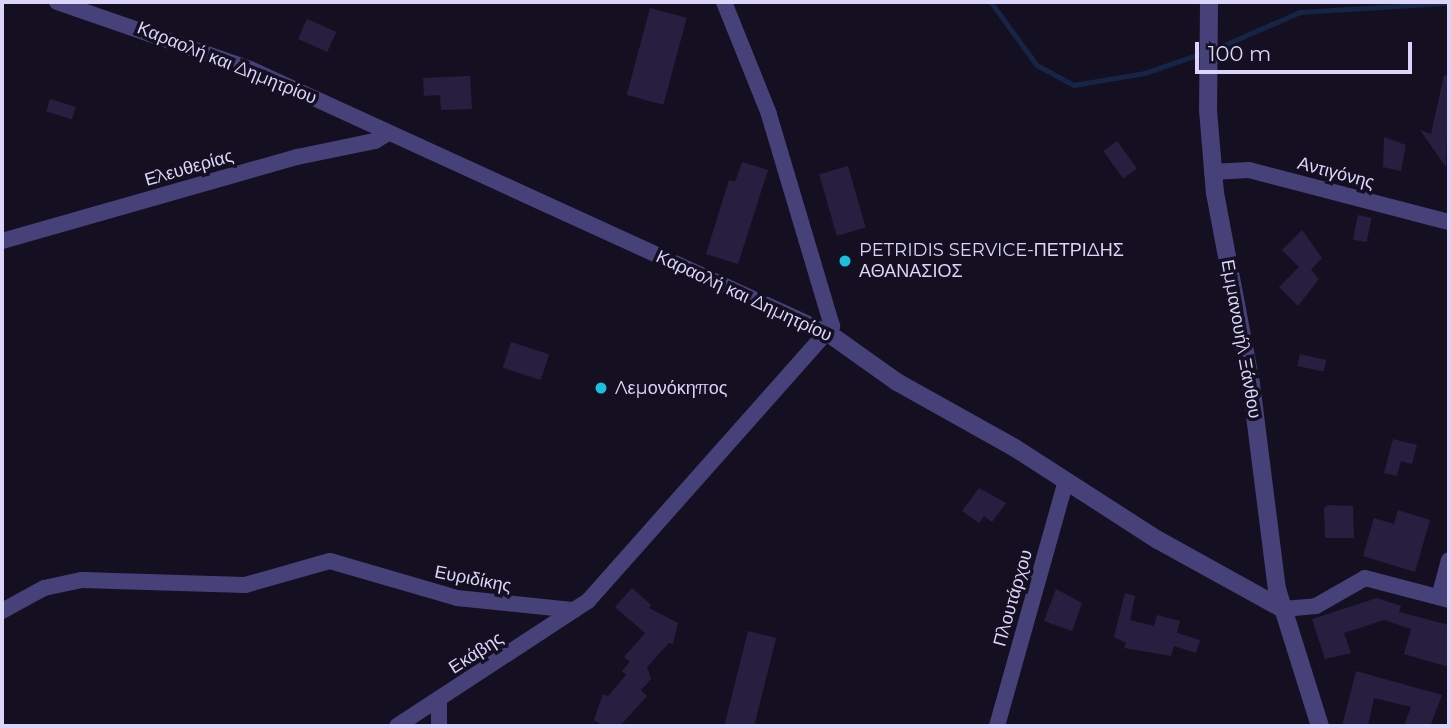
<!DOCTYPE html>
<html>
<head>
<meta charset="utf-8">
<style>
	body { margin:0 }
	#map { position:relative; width:1451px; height:728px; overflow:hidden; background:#141021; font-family:Montserrat,sans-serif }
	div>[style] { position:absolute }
	.stream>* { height:4.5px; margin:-2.25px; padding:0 2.25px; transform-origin:2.25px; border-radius:2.25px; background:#162546 }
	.building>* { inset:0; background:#271f40; transform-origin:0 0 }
	.minor>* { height:16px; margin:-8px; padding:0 8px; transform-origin:8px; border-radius:8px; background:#47417a }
	.tertiary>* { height:18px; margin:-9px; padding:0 9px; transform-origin:9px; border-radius:9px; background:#47417a }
	.dots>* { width:19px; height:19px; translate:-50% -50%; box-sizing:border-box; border:4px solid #141021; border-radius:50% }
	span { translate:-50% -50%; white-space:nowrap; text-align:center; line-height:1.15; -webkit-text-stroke:7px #141021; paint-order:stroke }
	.street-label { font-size:18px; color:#dcd5fa }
	.poi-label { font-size:18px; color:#dcd5fa }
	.left { translate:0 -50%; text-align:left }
	.frame { position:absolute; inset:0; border:4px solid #dcd5fa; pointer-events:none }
	.scale { position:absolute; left:1195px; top:42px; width:217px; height:32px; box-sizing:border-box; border:4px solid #dcd5fa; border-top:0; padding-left:9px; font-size:21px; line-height:24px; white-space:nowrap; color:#dcd5fa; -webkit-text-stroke:5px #141021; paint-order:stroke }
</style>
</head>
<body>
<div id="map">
	<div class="stream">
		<div style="left:991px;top:2px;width:78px;rotate:53.9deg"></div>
		<div style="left:1037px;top:65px;width:42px;rotate:28.4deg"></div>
		<div style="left:1074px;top:85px;width:72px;rotate:-9.6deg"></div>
		<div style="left:1145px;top:73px;width:61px;rotate:-19deg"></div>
		<div style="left:1215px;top:49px;width:93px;rotate:-23.5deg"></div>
		<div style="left:1300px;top:12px;width:149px;rotate:-3.5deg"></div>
	</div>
	<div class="building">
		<div style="left:650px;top:8px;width:38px;height:90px;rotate:15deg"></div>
		<div style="left:307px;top:19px;width:32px;height:22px;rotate:24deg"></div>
		<div style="clip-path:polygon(1444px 75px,1449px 76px,1446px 167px,1420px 130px,1431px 134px)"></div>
		<div style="clip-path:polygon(470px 76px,472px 109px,441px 110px,440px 95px,424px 96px,423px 78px)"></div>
		<div style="left:50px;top:99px;width:27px;height:13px;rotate:17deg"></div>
		<div style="clip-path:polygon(1384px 137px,1406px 145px,1401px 171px,1383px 167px)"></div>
		<div style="left:1117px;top:141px;width:34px;height:17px;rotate:54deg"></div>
		<div style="clip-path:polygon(742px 162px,768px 170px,738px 264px,706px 254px,729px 180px,735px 182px)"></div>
		<div style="left:848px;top:166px;width:64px;height:30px;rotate:74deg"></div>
		<div style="left:1358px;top:215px;width:14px;height:25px;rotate:12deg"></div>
		<div style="clip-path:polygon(1302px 230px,1322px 258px,1311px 270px,1319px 279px,1298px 306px,1279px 287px,1299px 267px,1282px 250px)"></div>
		<div style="left:511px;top:342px;width:40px;height:27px;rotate:18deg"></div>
		<div style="left:1300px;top:354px;width:27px;height:12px;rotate:13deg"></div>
		<div style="clip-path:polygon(1393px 439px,1417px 445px,1412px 464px,1401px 461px,1397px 476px,1384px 473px)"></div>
		<div style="clip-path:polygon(979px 488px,1006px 503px,992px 522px,984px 516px,979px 523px,962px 511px)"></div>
		<div style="clip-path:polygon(1328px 505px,1353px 506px,1354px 538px,1325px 538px,1324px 508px)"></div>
		<div style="clip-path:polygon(1398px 510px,1430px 520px,1415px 572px,1363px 556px,1374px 518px,1394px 524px)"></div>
		<div style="clip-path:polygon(632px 588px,651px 605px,649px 608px,678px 623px,673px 644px,669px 643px,647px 667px,651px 679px,641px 690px,647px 696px,620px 726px,603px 726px,594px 720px,603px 694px,608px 696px,626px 675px,622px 671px,630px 662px,624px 657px,645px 633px,615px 607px)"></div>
		<div style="clip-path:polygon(1056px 589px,1082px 603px,1072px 631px,1044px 621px)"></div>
		<div style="clip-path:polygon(1125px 593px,1135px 596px,1130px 620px,1154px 626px,1157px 615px,1180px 621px,1177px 633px,1200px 640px,1196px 653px,1174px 646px,1171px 656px,1124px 648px,1126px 643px,1114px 637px)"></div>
		<div style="clip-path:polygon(1377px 598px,1401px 606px,1399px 612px,1449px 625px,1449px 667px,1404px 654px,1411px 629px,1384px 620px,1344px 633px,1351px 653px,1325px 659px,1312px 619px)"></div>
		<div style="left:748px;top:631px;width:29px;height:98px;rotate:14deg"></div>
		<div style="clip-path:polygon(1356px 671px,1442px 695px,1430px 726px,1404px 726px,1411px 707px,1374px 698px,1368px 726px,1342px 726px)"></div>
	</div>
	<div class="minor">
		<div style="left:57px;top:2px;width:204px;rotate:19.1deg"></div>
		<div style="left:250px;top:69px;width:635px;rotate:24.55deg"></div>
		<div style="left:1212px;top:172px;width:37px;rotate:-3deg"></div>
		<div style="left:1249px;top:170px;width:207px;rotate:14.6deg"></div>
		<div style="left:2px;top:241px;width:307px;rotate:-15.9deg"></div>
		<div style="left:297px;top:157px;width:80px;rotate:-11.6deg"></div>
		<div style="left:375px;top:141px;width:13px;rotate:-32deg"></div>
		<div style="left:1439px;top:597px;width:38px;rotate:-75deg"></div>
		<div style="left:1283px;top:609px;width:33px;rotate:-5deg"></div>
		<div style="left:1316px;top:606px;width:56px;rotate:-29.7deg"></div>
		<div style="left:1365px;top:578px;width:87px;rotate:14.7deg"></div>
		<div style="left:2px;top:611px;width:48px;rotate:-28.7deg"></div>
		<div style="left:44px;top:588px;width:39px;rotate:-12deg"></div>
		<div style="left:82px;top:580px;width:163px;rotate:1.8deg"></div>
		<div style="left:245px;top:585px;width:88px;rotate:-15.8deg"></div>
		<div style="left:330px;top:561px;width:132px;rotate:16.2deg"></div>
		<div style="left:457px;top:598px;width:118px;rotate:5.9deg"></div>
		<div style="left:574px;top:610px;width:17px;rotate:-33deg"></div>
		<div style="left:588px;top:601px;width:368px;rotate:-48.4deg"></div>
		<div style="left:832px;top:326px;width:221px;rotate:-106.6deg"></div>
		<div style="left:769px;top:114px;width:121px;rotate:-111.9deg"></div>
		<div style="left:397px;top:726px;width:212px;rotate:-33.2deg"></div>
		<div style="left:439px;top:726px;width:27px;rotate:-90deg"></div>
		<div style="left:997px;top:726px;width:255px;rotate:-74.3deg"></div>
	</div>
	<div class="tertiary">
		<div style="left:1209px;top:2px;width:108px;rotate:90.5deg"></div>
		<div style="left:1208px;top:110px;width:83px;rotate:85.2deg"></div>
		<div style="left:1215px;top:193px;width:194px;rotate:79.3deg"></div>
		<div style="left:1251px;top:384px;width:207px;rotate:82.8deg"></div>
		<div style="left:1277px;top:589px;width:144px;rotate:72.6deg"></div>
		<div style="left:828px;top:333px;width:85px;rotate:35.4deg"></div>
		<div style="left:897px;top:382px;width:135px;rotate:29.2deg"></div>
		<div style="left:1015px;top:448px;width:170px;rotate:32.8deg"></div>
		<div style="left:1158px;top:540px;width:143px;rotate:28.9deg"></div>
	</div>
	<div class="dots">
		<div style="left:845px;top:261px;background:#1bbfe0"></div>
		<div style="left:601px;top:388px;background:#1bbfe0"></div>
	</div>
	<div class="street-label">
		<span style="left:227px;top:63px;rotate:22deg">Καραολή και Δημητρίου</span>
		<span style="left:189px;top:168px;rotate:-16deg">Ελευθερίας</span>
		<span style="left:1336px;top:173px;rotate:15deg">Αντιγόνης</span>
		<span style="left:744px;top:296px;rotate:25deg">Καραολή και Δημητρίου</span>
		<span style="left:1241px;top:339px;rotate:80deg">Εμμανουήλ Ξάνθου</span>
		<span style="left:473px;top:579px;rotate:11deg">Ευριδίκης</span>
		<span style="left:1013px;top:598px;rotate:-74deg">Πλουτάρχου</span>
		<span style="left:476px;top:653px;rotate:-33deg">Εκάβης</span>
	</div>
	<div class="poi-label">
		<span class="left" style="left:859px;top:261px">PETRIDIS SERVICE-ΠΕΤΡΙΔΗΣ<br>ΑΘΑΝΑΣΙΟΣ</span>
		<span class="left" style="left:615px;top:388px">Λεμονόκηπος</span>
	</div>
	<div class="frame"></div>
	<div class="scale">100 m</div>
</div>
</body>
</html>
